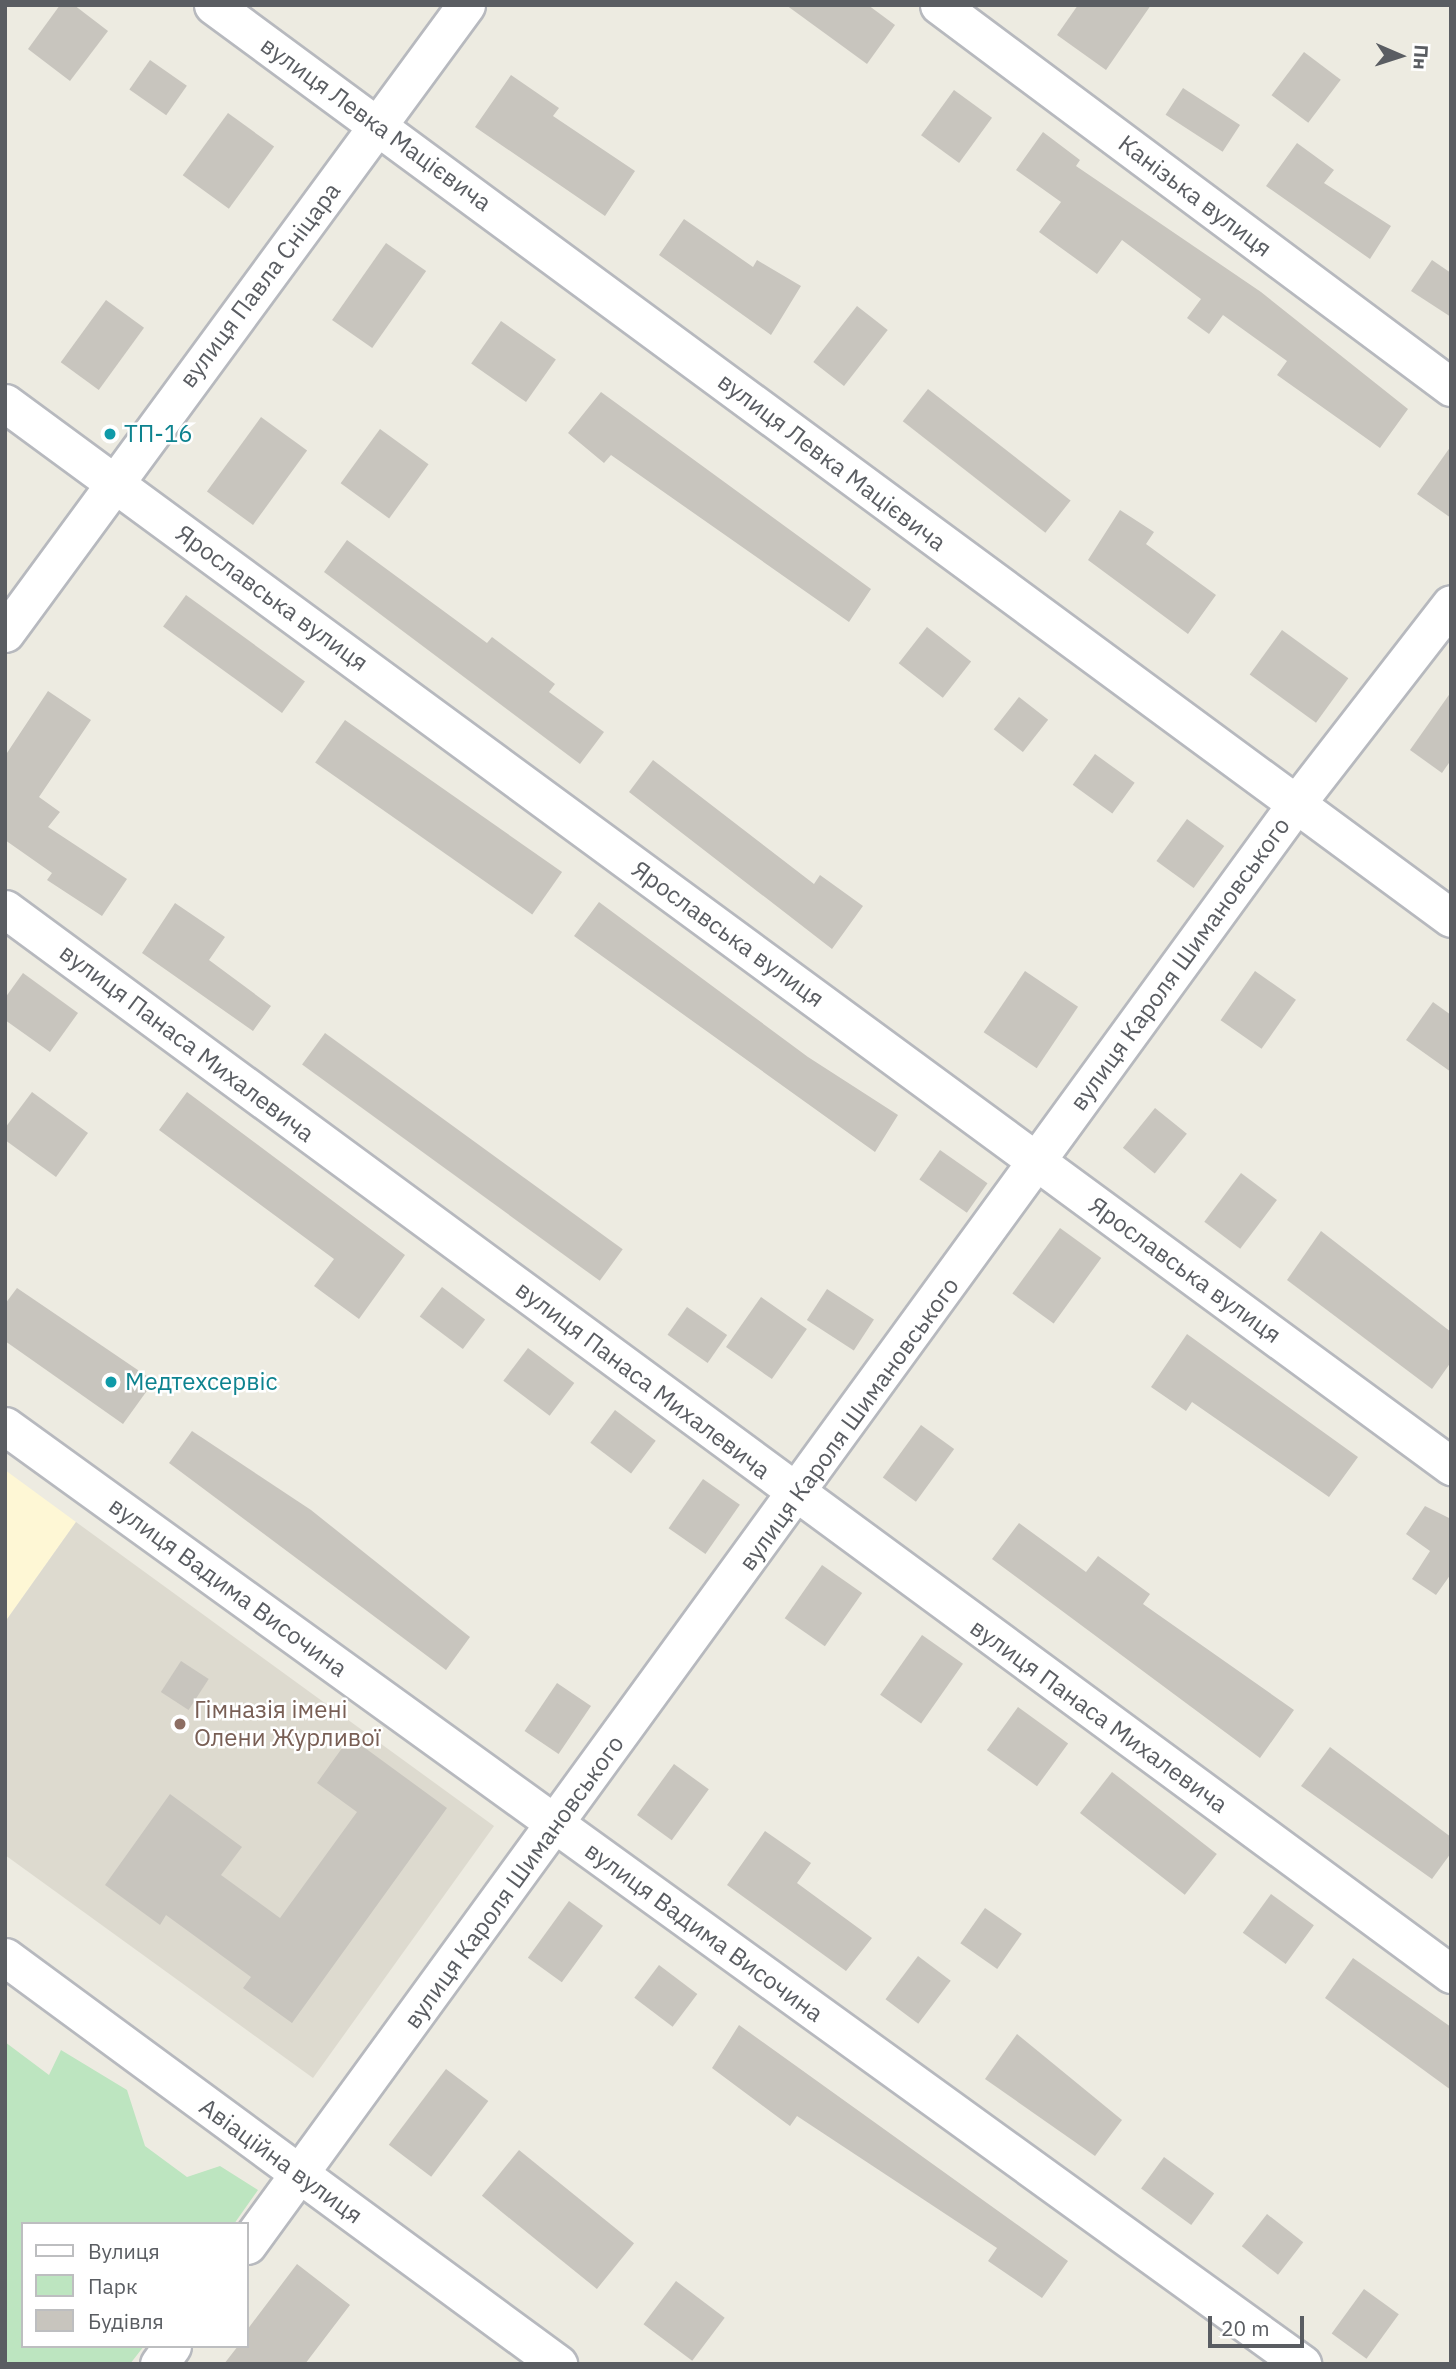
<!DOCTYPE html>
<html>
<head>
<meta charset="utf-8">
<style>
	body { margin:0 }
	#map { position:relative; width:1456px; height:2369px; overflow:hidden; background:#edebe1; font-family:"IBM Plex Sans",sans-serif }
	div>[style] { position:absolute }
	.commercial>* { inset:0; background:#fef7d5 }
	.education>* { inset:0; background:#dddacf }
	.green>* { inset:0; background:#bde5c0 }
	.building>* { inset:0; background:#c8c5be; transform-origin:0 0 }
	.roads { filter:drop-shadow(2px 0 #b7b9be) drop-shadow(-2px 0 #b7b9be) drop-shadow(0 2px #b7b9be) drop-shadow(0 -2px #b7b9be) }
	.minor>* { height:37px; margin:-18.5px; padding:0 18.5px; transform-origin:18.5px; border-radius:18.5px; background:#fff }
	.dots>* { width:19px; height:19px; translate:-50% -50%; box-sizing:border-box; border:4px solid #fff; border-radius:50% }
	span { translate:-50% -50%; white-space:nowrap; text-align:center; line-height:1.15; -webkit-text-stroke:5px #fff; paint-order:stroke }
	.street-label { font-size:24px; color:#5a5d62 }
	.culture-label { font-size:24px; color:#0d838f }
	.left { translate:0 -50%; text-align:left }
	.education-label { font-size:24px; color:#785e54 }
	.frame { position:absolute; inset:0; border:7px solid #5a5d62; pointer-events:none }
	.legend { position:absolute; left:21px; top:2222px; width:228px; height:126px; box-sizing:border-box; background:#fff; border:2px solid #bdbec0; margin:0; padding:9px 12px; list-style:none; font-size:21px; color:#5a5d62 }
	.legend li { display:flex; align-items:center; gap:14px; height:35px }
	.legend b { width:35px; border:2px solid #bdbec0 }
	.north { position:absolute; left:1365px; top:21px; width:70px; height:70px; -webkit-text-stroke:5px #fff; paint-order:stroke; rotate:93deg; font-size:19px; font-weight:700; line-height:28px; text-align:center; color:#5a5d62 }
	.north::after { content:''; display:block; margin:auto; width:24px; height:32px; background:#5a5d62; clip-path:polygon(50% 0,100% 100%,50% 72%,0 100%) }
	.scale { position:absolute; left:1208px; top:2316px; width:96px; height:32px; box-sizing:border-box; border:4px solid #5a5d62; border-top:0; padding-left:9px; font-size:21px; line-height:24px; white-space:nowrap; color:#5a5d62; -webkit-text-stroke:5px #fff; paint-order:stroke }
</style>
</head>
<body>
<div id="map">
	<div class="commercial">
		<div style="clip-path:polygon(5px 1470px,76px 1522px,5px 1622px)"></div>
	</div>
	<div class="education">
		<div style="clip-path:polygon(76px 1522px,494px 1826px,313px 2078px,5px 1855px,5px 1622px)"></div>
	</div>
	<div class="green">
		<div style="clip-path:polygon(5px 2042px,49px 2075px,61px 2050px,127px 2090px,145px 2146px,187px 2177px,220px 2166px,258px 2190px,234px 2224px,23px 2224px,23px 2346px,144px 2346px,130px 2364px,5px 2364px)"></div>
	</div>
	<div class="building">
		<div style="clip-path:polygon(60px 5px,74px 5px,108px 31px,70px 81px,28px 49px)"></div>
		<div style="clip-path:polygon(786px 5px,868px 5px,895px 25px,867px 64px)"></div>
		<div style="clip-path:polygon(1078px 5px,1151px 5px,1106px 70px,1057px 35px)"></div>
		<div style="left:1304px;top:52px;width:46px;height:54px;rotate:37deg"></div>
		<div style="left:150px;top:60px;width:45px;height:36px;rotate:35deg"></div>
		<div style="clip-path:polygon(511px 75px,559px 108px,553px 116px,635px 171px,605px 216px,475px 127px)"></div>
		<div style="left:1183px;top:88px;width:68px;height:32px;rotate:33deg"></div>
		<div style="left:954px;top:90px;width:47px;height:56px;rotate:36deg"></div>
		<div style="left:228px;top:113px;width:57px;height:77px;rotate:36deg"></div>
		<div style="clip-path:polygon(1043px 132px,1080px 160px,1076px 166px,1261px 292px,1408px 409px,1380px 448px,1277px 375px,1287px 361px,1223px 315px,1209px 334px,1187px 318px,1201px 299px,1122px 240px,1097px 274px,1039px 232px,1061px 202px,1016px 170px)"></div>
		<div style="clip-path:polygon(1297px 143px,1334px 170px,1324px 183px,1391px 226px,1370px 259px,1266px 186px)"></div>
		<div style="clip-path:polygon(684px 219px,753px 267px,757px 260px,801px 286px,771px 335px,659px 255px)"></div>
		<div style="left:386px;top:243px;width:49px;height:94px;rotate:35deg"></div>
		<div style="clip-path:polygon(1432px 260px,1451px 273px,1451px 317px,1411px 291px)"></div>
		<div style="left:106px;top:300px;width:47px;height:77px;rotate:36deg"></div>
		<div style="left:857px;top:306px;width:39px;height:71px;rotate:38deg"></div>
		<div style="left:501px;top:321px;width:67px;height:52px;rotate:35deg"></div>
		<div style="left:928px;top:389px;width:181px;height:41px;rotate:38deg"></div>
		<div style="clip-path:polygon(601px 392px,871px 589px,849px 622px,611px 455px,604px 463px,568px 433px)"></div>
		<div style="left:261px;top:417px;width:57px;height:92px;rotate:36deg"></div>
		<div style="left:380px;top:429px;width:60px;height:67px;rotate:36deg"></div>
		<div style="clip-path:polygon(1451px 446px,1451px 518px,1417px 494px)"></div>
		<div style="clip-path:polygon(1120px 510px,1154px 532px,1146px 544px,1216px 595px,1188px 634px,1088px 560px)"></div>
		<div style="clip-path:polygon(347px 540px,487px 643px,492px 637px,555px 684px,549px 692px,604px 732px,580px 764px,324px 572px)"></div>
		<div style="left:186px;top:595px;width:147px;height:39px;rotate:36deg"></div>
		<div style="left:927px;top:627px;width:56px;height:46px;rotate:38deg"></div>
		<div style="left:1282px;top:630px;width:82px;height:55px;rotate:36deg"></div>
		<div style="clip-path:polygon(48px 691px,91px 720px,39px 797px,60px 812px,48px 827px,127px 879px,102px 916px,47px 880px,52px 873px,5px 840px,5px 756px)"></div>
		<div style="clip-path:polygon(1451px 692px,1451px 760px,1442px 773px,1410px 750px)"></div>
		<div style="left:1019px;top:697px;width:37px;height:41px;rotate:38deg"></div>
		<div style="left:345px;top:720px;width:265px;height:52px;rotate:35deg"></div>
		<div style="left:1095px;top:754px;width:49px;height:38px;rotate:36deg"></div>
		<div style="clip-path:polygon(653px 760px,814px 884px,820px 875px,863px 906px,832px 949px,629px 792px)"></div>
		<div style="left:1187px;top:819px;width:46px;height:52px;rotate:36deg"></div>
		<div style="clip-path:polygon(599px 902px,808px 1057px,898px 1115px,875px 1152px,574px 936px)"></div>
		<div style="clip-path:polygon(175px 903px,225px 937px,209px 960px,271px 1006px,253px 1031px,142px 953px)"></div>
		<div style="left:1025px;top:971px;width:64px;height:74px;rotate:34deg"></div>
		<div style="left:1255px;top:971px;width:50px;height:60px;rotate:35deg"></div>
		<div style="clip-path:polygon(23px 973px,78px 1013px,50px 1052px,5px 1020px,5px 998px)"></div>
		<div style="clip-path:polygon(1433px 1002px,1451px 1015px,1451px 1072px,1406px 1040px)"></div>
		<div style="left:325px;top:1033px;width:368px;height:39px;rotate:36deg"></div>
		<div style="clip-path:polygon(32px 1092px,88px 1133px,56px 1177px,5px 1140px,5px 1128px)"></div>
		<div style="clip-path:polygon(187px 1092px,405px 1255px,359px 1319px,314px 1286px,334px 1259px,159px 1130px)"></div>
		<div style="left:1155px;top:1108px;width:41px;height:51px;rotate:39deg"></div>
		<div style="left:940px;top:1150px;width:58px;height:36px;rotate:35deg"></div>
		<div style="left:1241px;top:1173px;width:45px;height:61px;rotate:37deg"></div>
		<div style="left:1060px;top:1228px;width:51px;height:81px;rotate:36deg"></div>
		<div style="clip-path:polygon(1321px 1231px,1451px 1332px,1451px 1362px,1432px 1389px,1287px 1280px)"></div>
		<div style="left:442px;top:1287px;width:54px;height:37px;rotate:37deg"></div>
		<div style="clip-path:polygon(17px 1288px,154px 1381px,123px 1424px,5px 1341px,5px 1304px)"></div>
		<div style="left:827px;top:1289px;width:56px;height:37px;rotate:33deg"></div>
		<div style="left:761px;top:1297px;width:56px;height:61px;rotate:35deg"></div>
		<div style="left:687px;top:1307px;width:49px;height:34px;rotate:35deg"></div>
		<div style="clip-path:polygon(1187px 1334px,1358px 1457px,1329px 1497px,1192px 1402px,1186px 1411px,1151px 1387px)"></div>
		<div style="left:528px;top:1348px;width:58px;height:41px;rotate:37deg"></div>
		<div style="left:615px;top:1410px;width:51px;height:41px;rotate:37deg"></div>
		<div style="left:921px;top:1425px;width:41px;height:65px;rotate:36deg"></div>
		<div style="clip-path:polygon(192px 1431px,311px 1510px,470px 1637px,446px 1670px,169px 1463px)"></div>
		<div style="left:703px;top:1479px;width:45px;height:60px;rotate:35deg"></div>
		<div style="clip-path:polygon(1425px 1506px,1451px 1519px,1451px 1574px,1436px 1595px,1412px 1579px,1430px 1551px,1406px 1534px)"></div>
		<div style="clip-path:polygon(1019px 1523px,1086px 1572px,1098px 1556px,1150px 1594px,1143px 1604px,1294px 1710px,1260px 1758px,992px 1559px)"></div>
		<div style="left:822px;top:1565px;width:49px;height:65px;rotate:35deg"></div>
		<div style="left:922px;top:1635px;width:50px;height:73px;rotate:35deg"></div>
		<div style="left:181px;top:1661px;width:33px;height:37px;rotate:33deg"></div>
		<div style="left:557px;top:1683px;width:41px;height:58px;rotate:34deg"></div>
		<div style="left:1018px;top:1707px;width:62px;height:53px;rotate:36deg"></div>
		<div style="clip-path:polygon(350px 1737px,447px 1808px,292px 2023px,243px 1988px,251px 1977px,166px 1915px,160px 1925px,105px 1885px,170px 1794px,242px 1847px,221px 1875px,280px 1918px,357px 1812px,317px 1783px)"></div>
		<div style="clip-path:polygon(1330px 1747px,1451px 1837px,1451px 1853px,1432px 1879px,1301px 1786px)"></div>
		<div style="left:674px;top:1764px;width:43px;height:63px;rotate:36deg"></div>
		<div style="left:1112px;top:1772px;width:133px;height:52px;rotate:38deg"></div>
		<div style="clip-path:polygon(765px 1831px,811px 1863px,797px 1883px,872px 1938px,846px 1971px,727px 1885px)"></div>
		<div style="left:1271px;top:1894px;width:53px;height:48px;rotate:36deg"></div>
		<div style="left:569px;top:1901px;width:42px;height:70px;rotate:36deg"></div>
		<div style="left:985px;top:1908px;width:45px;height:43px;rotate:35deg"></div>
		<div style="left:918px;top:1956px;width:41px;height:54px;rotate:37deg"></div>
		<div style="clip-path:polygon(1353px 1958px,1451px 2027px,1451px 2090px,1325px 1998px)"></div>
		<div style="left:659px;top:1965px;width:48px;height:41px;rotate:37deg"></div>
		<div style="clip-path:polygon(739px 2025px,1068px 2261px,1042px 2298px,988px 2261px,997px 2248px,797px 2116px,790px 2126px,712px 2068px)"></div>
		<div style="clip-path:polygon(1017px 2034px,1122px 2120px,1095px 2156px,985px 2079px)"></div>
		<div style="left:446px;top:2069px;width:53px;height:95px;rotate:37deg"></div>
		<div style="left:519px;top:2150px;width:148px;height:59px;rotate:39deg"></div>
		<div style="left:1164px;top:2157px;width:62px;height:39px;rotate:36deg"></div>
		<div style="left:1267px;top:2214px;width:46px;height:41px;rotate:38deg"></div>
		<div style="clip-path:polygon(297px 2264px,350px 2305px,305px 2364px,224px 2364px,238px 2346px,247px 2346px,247px 2330px)"></div>
		<div style="left:676px;top:2281px;width:61px;height:54px;rotate:37deg"></div>
		<div style="left:1364px;top:2289px;width:43px;height:55px;rotate:36deg"></div>
	</div>
	<div class="roads">
		<div class="minor">
			<div style="left:213px;top:5px;width:1538px;rotate:36.41deg"></div>
			<div style="left:939px;top:5px;width:639px;rotate:36.73deg"></div>
			<div style="left:5px;top:403px;width:1795px;rotate:36.32deg"></div>
			<div style="left:5px;top:633px;width:779px;rotate:-53.72deg"></div>
			<div style="left:5px;top:909px;width:1796px;rotate:36.37deg"></div>
			<div style="left:5px;top:1426px;width:1601px;rotate:35.87deg"></div>
			<div style="left:5px;top:1957px;width:687px;rotate:36.35deg"></div>
			<div style="left:247px;top:2245px;width:1781px;rotate:-53.95deg"></div>
			<div style="left:1295px;top:805px;width:254px;rotate:-52.2deg"></div>
			<div style="left:159px;top:2364px;width:22px;rotate:-54deg"></div>
		</div>
	</div>
	<div class="dots">
		<div style="left:110px;top:434px;background:#0f9aa8"></div>
		<div style="left:111px;top:1382px;background:#0f9aa8"></div>
		<div style="left:180px;top:1724px;background:#8d6e63"></div>
	</div>
	<div class="street-label">
		<span style="left:376px;top:124px;rotate:36deg">вулиця Левка Мацієвича</span>
		<span style="left:1195px;top:196px;rotate:37deg">Канізька вулиця</span>
		<span style="left:260px;top:285px;rotate:-53deg">вулиця Павла Сніцара</span>
		<span style="left:832px;top:462px;rotate:37deg">вулиця Левка Мацієвича</span>
		<span style="left:272px;top:598px;rotate:36deg">Ярославська вулиця</span>
		<span style="left:728px;top:934px;rotate:36deg">Ярославська вулиця</span>
		<span style="left:1180px;top:964px;rotate:-54deg">вулиця Кароля Шимановського</span>
		<span style="left:187px;top:1043px;rotate:37deg">вулиця Панаса Михалевича</span>
		<span style="left:1185px;top:1270px;rotate:36deg">Ярославська вулиця</span>
		<span style="left:643px;top:1380px;rotate:37deg">вулиця Панаса Михалевича</span>
		<span style="left:849px;top:1424px;rotate:-54deg">вулиця Кароля Шимановського</span>
		<span style="left:228px;top:1587px;rotate:36deg">вулиця Вадима Височина</span>
		<span style="left:1099px;top:1716px;rotate:36deg">вулиця Панаса Михалевича</span>
		<span style="left:514px;top:1882px;rotate:-54deg">вулиця Кароля Шимановського</span>
		<span style="left:704px;top:1932px;rotate:36deg">вулиця Вадима Височина</span>
		<span style="left:281px;top:2161px;rotate:36deg">Авіаційна вулиця</span>
	</div>
	<div class="culture-label">
		<span class="left" style="left:124px;top:434px">ТП-16</span>
		<span class="left" style="left:125px;top:1382px">Медтехсервіс</span>
	</div>
	<div class="education-label">
		<span class="left" style="left:194px;top:1724px">Гімназія імені<br>Олени Журливої</span>
	</div>
	<div class="frame"></div>
	<ul class="legend">
	<li><b style="height:9px;background:#fff"></b>Вулиця</li>
	<li><b style="height:19px;background:#bde5c0"></b>Парк</li>
	<li><b style="height:19px;background:#c8c5be"></b>Будівля</li>
	</ul>
	<div class="north">Пн</div>
	<div class="scale">20 m</div>
</div>
</body>
</html>
